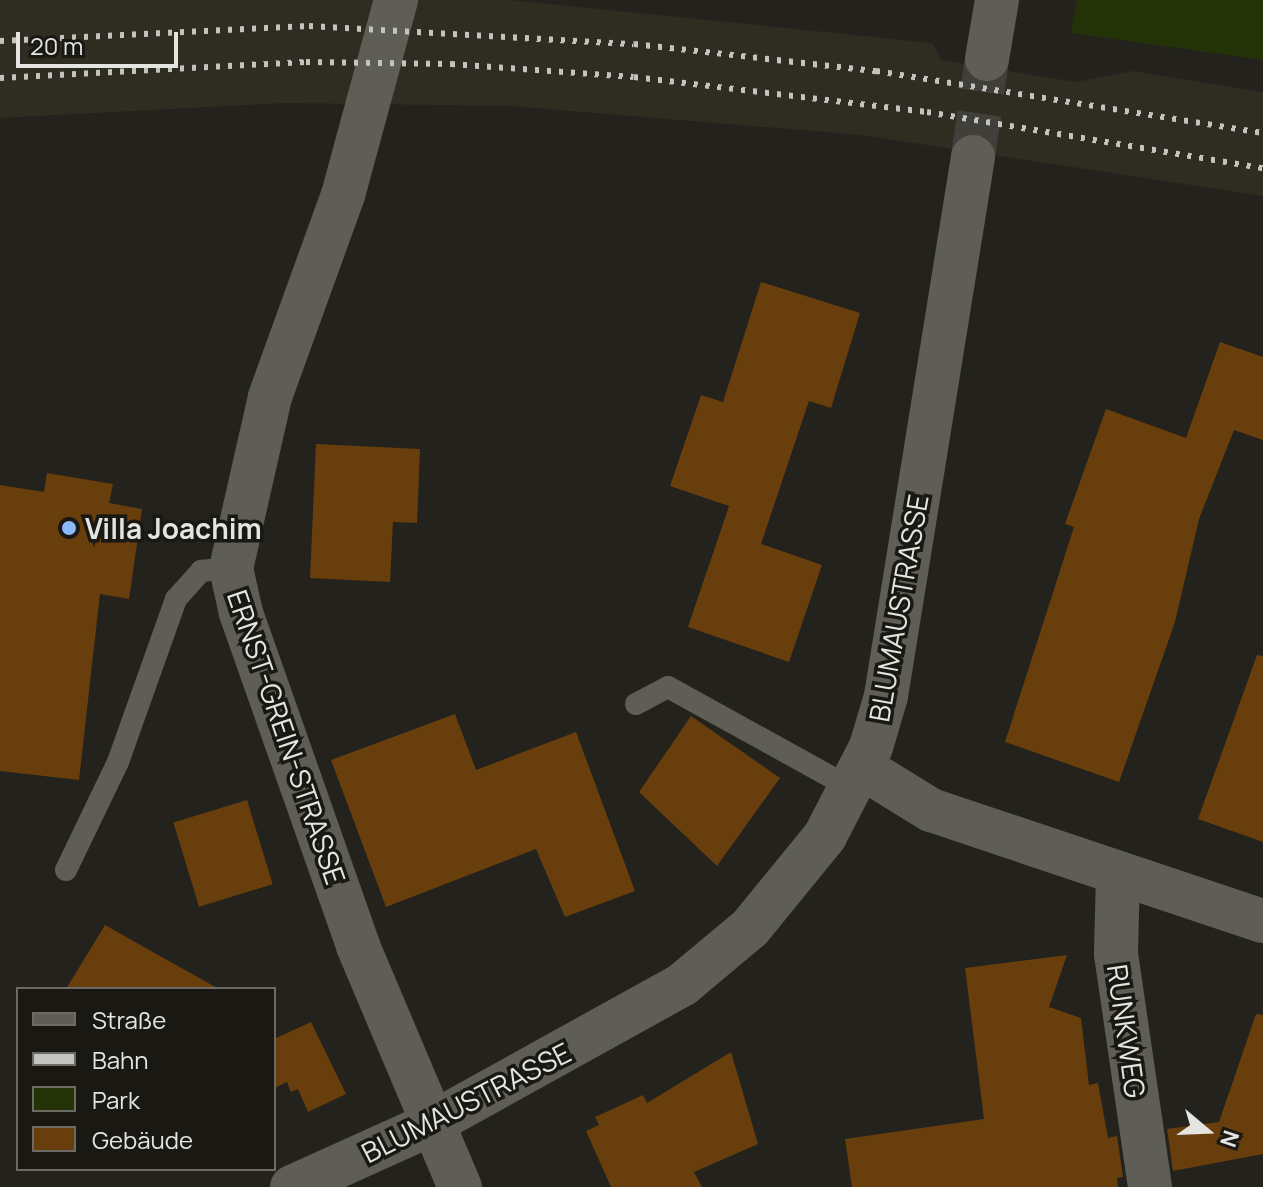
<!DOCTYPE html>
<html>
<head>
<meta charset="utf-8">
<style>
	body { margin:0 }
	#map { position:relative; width:1263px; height:1187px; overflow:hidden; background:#23221c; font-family:Manrope,sans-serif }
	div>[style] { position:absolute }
	.built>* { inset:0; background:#2f2c21 }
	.green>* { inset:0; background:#243307 }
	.building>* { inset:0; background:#693e0d; transform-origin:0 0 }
	.street-tunnel>* { height:44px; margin-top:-22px; transform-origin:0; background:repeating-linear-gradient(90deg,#403f39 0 44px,transparent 0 66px) }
	.lane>* { height:22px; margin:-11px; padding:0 11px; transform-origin:11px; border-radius:11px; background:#5e5d56 }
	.street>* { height:44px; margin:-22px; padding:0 22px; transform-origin:22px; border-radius:22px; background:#5e5d56 }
	.rail>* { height:6px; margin-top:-3px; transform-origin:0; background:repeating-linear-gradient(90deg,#c3c3bf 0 4px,transparent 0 12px) }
	.dots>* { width:22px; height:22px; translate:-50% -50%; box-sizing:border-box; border:4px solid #1a1813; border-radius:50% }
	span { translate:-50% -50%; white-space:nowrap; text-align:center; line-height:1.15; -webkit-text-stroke:7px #1a1813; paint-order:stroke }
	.poi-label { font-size:28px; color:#e4e4e0; font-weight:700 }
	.left { translate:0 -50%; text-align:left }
	.street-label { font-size:28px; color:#e4e4e0 }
	.legend { position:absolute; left:16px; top:987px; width:260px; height:184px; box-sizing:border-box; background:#1a1813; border:2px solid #6b6a65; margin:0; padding:10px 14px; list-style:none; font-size:24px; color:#e4e4e0 }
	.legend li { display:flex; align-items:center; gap:16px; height:40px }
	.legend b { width:40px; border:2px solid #6b6a65 }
	.north { position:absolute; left:1167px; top:1091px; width:80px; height:80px; -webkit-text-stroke:6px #1a1813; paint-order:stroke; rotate:109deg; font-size:22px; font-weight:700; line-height:32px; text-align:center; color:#e4e4e0 }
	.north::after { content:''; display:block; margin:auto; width:28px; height:36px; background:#e4e4e0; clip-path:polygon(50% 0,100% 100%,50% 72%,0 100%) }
	.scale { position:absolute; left:16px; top:32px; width:162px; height:36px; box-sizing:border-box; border:4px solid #e4e4e0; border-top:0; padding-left:10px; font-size:24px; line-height:28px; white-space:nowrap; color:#e4e4e0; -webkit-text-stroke:6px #1a1813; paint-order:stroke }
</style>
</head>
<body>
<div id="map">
	<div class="built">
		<div style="clip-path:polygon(0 0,511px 0,933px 43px,941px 60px,1076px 82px,1132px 71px,1263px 92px,1263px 196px,861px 135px,511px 106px,282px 103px,0 118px)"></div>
	</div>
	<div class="green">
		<div style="clip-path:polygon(1077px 0,1263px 0,1263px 60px,1071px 33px)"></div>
	</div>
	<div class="building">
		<div style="clip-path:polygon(761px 282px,860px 313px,831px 408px,809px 401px,761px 544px,822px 565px,789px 662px,688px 627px,729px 506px,670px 486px,701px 395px,723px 402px)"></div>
		<div style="clip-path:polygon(1220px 342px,1263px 357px,1263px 440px,1234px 430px,1199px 519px,1175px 622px,1119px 782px,1005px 742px,1074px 527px,1065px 524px,1106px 409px,1186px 438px)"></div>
		<div style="clip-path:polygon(316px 444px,420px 449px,417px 523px,393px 522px,390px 582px,310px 578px)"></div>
		<div style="clip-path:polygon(47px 473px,113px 484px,109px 503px,142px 509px,129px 599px,100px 594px,79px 780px,0 771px,0 485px,44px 492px)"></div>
		<div style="clip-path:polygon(1257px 655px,1263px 656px,1263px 842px,1198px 819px)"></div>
		<div style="clip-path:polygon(455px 714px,476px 770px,576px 732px,635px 891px,565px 917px,536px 849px,386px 907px,331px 760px)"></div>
		<div style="clip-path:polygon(691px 716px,780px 778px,717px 866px,639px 792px)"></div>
		<div style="left:247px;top:800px;width:88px;height:77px;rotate:73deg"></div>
		<div style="clip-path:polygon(105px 925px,151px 951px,219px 989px,66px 989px)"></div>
		<div style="clip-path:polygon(1067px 955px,1049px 1007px,1081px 1018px,1089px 1085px,1098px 1083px,1108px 1138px,1117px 1136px,1123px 1177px,1117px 1178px,1118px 1187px,852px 1187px,845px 1139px,984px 1119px,965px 968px)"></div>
		<div style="clip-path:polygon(1256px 1014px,1263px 1015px,1263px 1154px,1173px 1171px,1167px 1129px,1219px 1122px)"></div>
		<div style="clip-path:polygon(311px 1022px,346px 1094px,308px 1112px,298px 1089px,291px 1092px,287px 1082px,274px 1088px,274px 1039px)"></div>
		<div style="clip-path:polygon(731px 1052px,758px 1144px,694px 1172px,702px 1187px,611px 1187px,586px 1131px,599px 1125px,595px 1117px,643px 1095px,647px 1103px)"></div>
	</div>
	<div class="street-tunnel">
		<div style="left:973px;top:157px;width:99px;rotate:-81.9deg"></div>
	</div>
	<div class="lane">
		<div style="left:636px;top:704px;width:36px;rotate:-28deg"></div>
		<div style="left:668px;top:687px;width:209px;rotate:28.9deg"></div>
		<div style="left:66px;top:870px;width:120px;rotate:-64.3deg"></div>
		<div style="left:118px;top:762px;width:173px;rotate:-70.4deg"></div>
		<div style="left:176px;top:599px;width:38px;rotate:-48deg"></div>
		<div style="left:201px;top:571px;width:30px;rotate:-6deg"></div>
	</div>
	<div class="street">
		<div style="left:396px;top:0;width:202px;rotate:105.2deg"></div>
		<div style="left:343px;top:195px;width:215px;rotate:109.9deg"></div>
		<div style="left:270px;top:397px;width:175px;rotate:102.8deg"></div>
		<div style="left:231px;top:568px;width:46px;rotate:77.5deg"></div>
		<div style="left:241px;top:613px;width:353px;rotate:70.6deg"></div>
		<div style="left:358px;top:946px;width:262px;rotate:67.1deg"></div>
		<div style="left:987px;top:59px;width:60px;rotate:-80.4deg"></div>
		<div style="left:861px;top:767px;width:82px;rotate:31.6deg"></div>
		<div style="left:931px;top:810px;width:350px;rotate:18.5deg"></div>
		<div style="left:1118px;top:875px;width:79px;rotate:91.5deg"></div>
		<div style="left:1116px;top:954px;width:235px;rotate:81.7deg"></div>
		<div style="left:292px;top:1187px;width:150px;rotate:-24.3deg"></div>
		<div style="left:429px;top:1125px;width:291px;rotate:-29deg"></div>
		<div style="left:683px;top:984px;width:87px;rotate:-39.9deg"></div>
		<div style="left:750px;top:928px;width:119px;rotate:-50.8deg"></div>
		<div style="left:825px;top:836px;width:100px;rotate:-62.7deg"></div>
		<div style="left:871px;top:747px;width:53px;rotate:-73.6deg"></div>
		<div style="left:886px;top:696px;width:546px;rotate:-80.83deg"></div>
	</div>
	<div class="rail">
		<div style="left:0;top:41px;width:309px;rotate:-2.8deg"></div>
		<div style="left:309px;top:26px;width:325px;rotate:3.2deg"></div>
		<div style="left:634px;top:44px;width:244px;rotate:6.4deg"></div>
		<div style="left:876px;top:71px;width:392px;rotate:9.1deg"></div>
		<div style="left:0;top:78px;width:306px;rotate:-3deg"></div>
		<div style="left:306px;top:62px;width:145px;rotate:0.8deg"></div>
		<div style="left:451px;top:64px;width:183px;rotate:4.1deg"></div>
		<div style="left:634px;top:77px;width:295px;rotate:6.8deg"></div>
		<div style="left:927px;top:112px;width:341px;rotate:9.5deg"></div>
	</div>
	<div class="dots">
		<div style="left:69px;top:528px;background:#8abafc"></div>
	</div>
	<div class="poi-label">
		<span class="left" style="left:85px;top:528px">Villa Joachim</span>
	</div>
	<div class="street-label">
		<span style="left:898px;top:608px;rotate:-80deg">BLUMAUSTRASSE</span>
		<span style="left:287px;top:737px;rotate:71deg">ERNST-GREIN-STRASSE</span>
		<span style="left:1127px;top:1031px;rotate:82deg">RUNKWEG</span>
		<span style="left:466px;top:1102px;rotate:-27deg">BLUMAUSTRASSE</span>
	</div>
	<ul class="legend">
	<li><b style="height:10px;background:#5e5d56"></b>Straße</li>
	<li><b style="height:10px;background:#c3c3bf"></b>Bahn</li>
	<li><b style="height:22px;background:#243307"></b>Park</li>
	<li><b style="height:22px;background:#693e0d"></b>Gebäude</li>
	</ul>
	<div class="north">N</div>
	<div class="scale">20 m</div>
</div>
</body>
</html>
